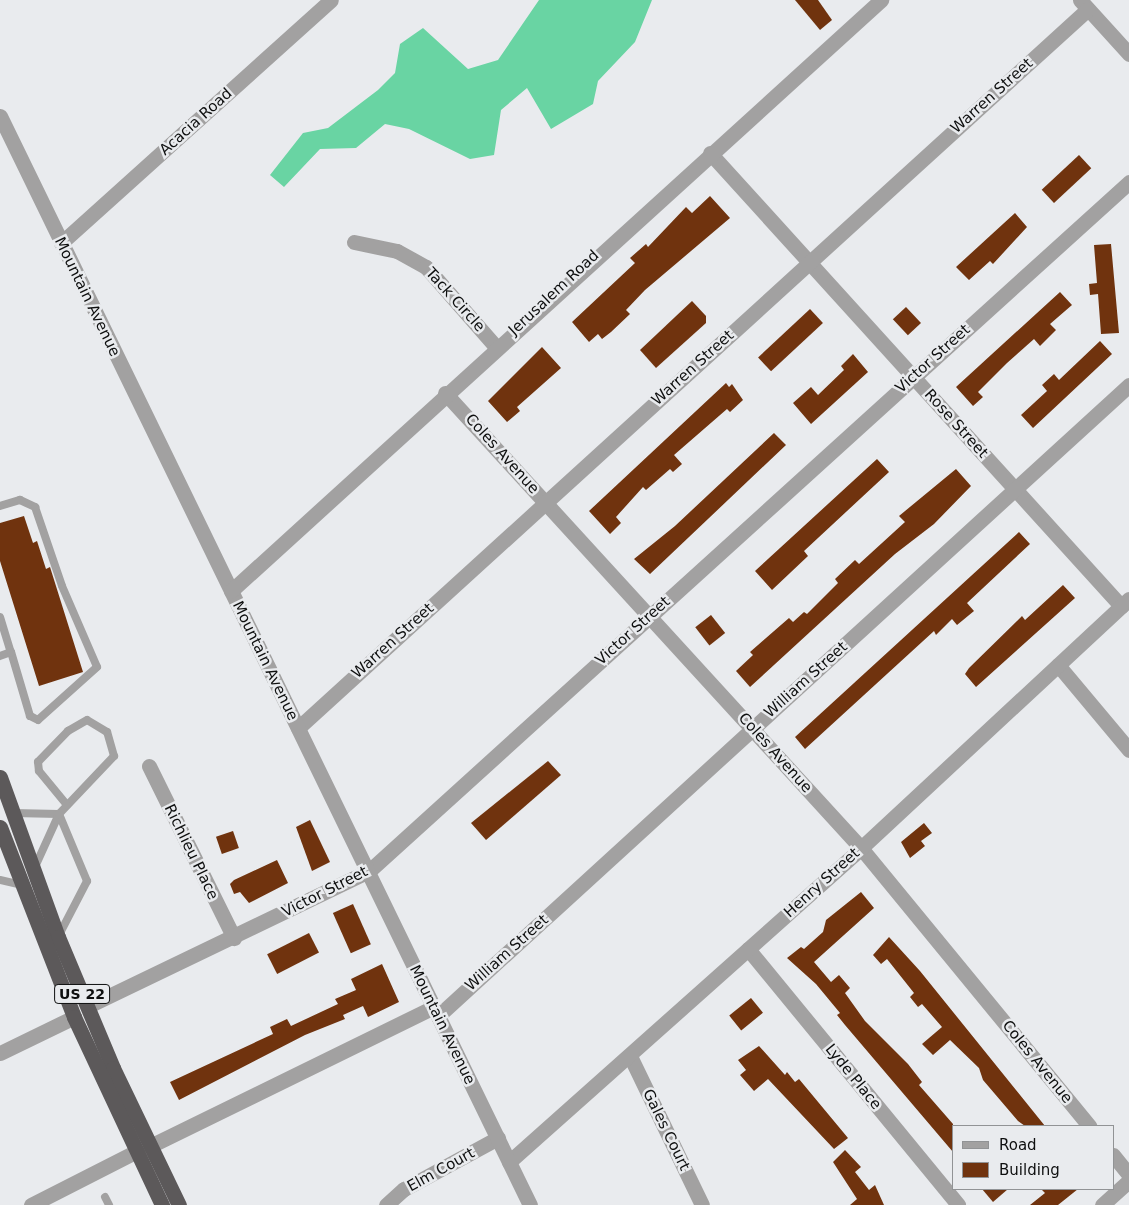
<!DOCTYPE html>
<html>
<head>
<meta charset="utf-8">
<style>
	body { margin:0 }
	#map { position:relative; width:1129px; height:1205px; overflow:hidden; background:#e9ebee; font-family:"DejaVu Sans",sans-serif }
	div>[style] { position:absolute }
	.forest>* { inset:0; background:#69d4a3 }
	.building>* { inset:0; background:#70330e; transform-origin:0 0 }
	.service>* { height:8px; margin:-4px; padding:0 4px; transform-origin:4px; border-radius:4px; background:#a2a1a1 }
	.minor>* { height:15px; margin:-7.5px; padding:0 7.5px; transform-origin:7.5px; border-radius:7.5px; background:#a2a1a1 }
	.tertiary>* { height:15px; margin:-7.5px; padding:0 7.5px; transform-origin:7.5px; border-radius:7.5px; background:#a2a1a1 }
	.trunk>* { height:15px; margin:-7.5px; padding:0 7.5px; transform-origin:7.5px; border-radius:7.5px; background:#5c595a }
	span { translate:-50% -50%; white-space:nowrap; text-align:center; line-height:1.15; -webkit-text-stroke:5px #e9ebee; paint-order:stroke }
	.shield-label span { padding:1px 4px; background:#e9ebee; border:1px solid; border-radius:4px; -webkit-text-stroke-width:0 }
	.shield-label { font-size:14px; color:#0e0f0f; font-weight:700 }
	.street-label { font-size:15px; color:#0e0f0f }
	.legend { position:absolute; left:952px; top:1125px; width:162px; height:65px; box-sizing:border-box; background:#e9ebee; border:1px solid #919395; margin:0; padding:6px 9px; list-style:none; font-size:15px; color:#0e0f0f }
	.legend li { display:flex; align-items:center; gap:10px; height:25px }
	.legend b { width:25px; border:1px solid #919395 }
</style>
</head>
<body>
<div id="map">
	<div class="forest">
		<div style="clip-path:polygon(539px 0,652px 0,635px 42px,598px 81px,593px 104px,551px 129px,527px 88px,501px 110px,494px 155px,470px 159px,409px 129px,385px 124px,356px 148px,320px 149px,284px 187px,270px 175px,303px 133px,328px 128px,378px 90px,395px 73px,400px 44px,423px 28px,468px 69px,498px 60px)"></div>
	</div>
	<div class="building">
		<div style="clip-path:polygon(795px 0,818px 0,832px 20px,820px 30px)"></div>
		<div style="left:1079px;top:155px;width:18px;height:51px;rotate:47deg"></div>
		<div style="clip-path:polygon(710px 196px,730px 218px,645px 290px,626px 310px,630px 314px,611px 332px,602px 339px,598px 334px,589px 342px,572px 322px,635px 263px,630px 258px,646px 244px,648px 247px,686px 207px,692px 213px)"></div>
		<div style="clip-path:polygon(1015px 213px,1027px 227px,993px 264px,990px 261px,969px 280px,956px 267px)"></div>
		<div style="clip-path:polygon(1111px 244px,1119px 333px,1101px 334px,1098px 294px,1090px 295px,1089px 284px,1097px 283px,1094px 245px)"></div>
		<div style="clip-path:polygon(1060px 292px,1072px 305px,1050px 324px,1056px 330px,1040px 346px,1034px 339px,1007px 363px,978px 392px,983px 397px,973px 406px,956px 387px)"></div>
		<div style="clip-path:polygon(692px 301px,706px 316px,706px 323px,656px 368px,640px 350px)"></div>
		<div style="left:906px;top:307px;width:22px;height:18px;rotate:47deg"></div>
		<div style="left:810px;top:309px;width:19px;height:71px;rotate:47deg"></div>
		<div style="clip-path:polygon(1100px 341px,1112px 354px,1033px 428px,1021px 415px,1047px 391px,1042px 385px,1054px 374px,1059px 380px)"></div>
		<div style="clip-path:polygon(542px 347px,561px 368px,517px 407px,520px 411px,507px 422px,488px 401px)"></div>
		<div style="clip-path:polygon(853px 354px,868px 372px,811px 424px,793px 403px,811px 387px,818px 395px,844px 370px,841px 366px)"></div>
		<div style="clip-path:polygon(726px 383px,729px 387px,732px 384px,743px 400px,730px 412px,727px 409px,674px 455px,682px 464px,673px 472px,670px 469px,646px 490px,643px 487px,616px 517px,621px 523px,610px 534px,589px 511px)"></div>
		<div style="clip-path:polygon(774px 433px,786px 445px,650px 574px,634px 559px,675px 526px)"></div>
		<div style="clip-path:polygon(877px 459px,889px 472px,804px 551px,808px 556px,772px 590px,755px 571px)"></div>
		<div style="clip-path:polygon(956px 469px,971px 486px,934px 524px,895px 554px,750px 687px,736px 671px,753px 655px,750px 652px,789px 618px,793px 622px,804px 612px,807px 614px,838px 583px,835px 579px,855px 560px,859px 564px,905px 522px,899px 516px)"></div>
		<div style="clip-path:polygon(24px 516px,33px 543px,37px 541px,46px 569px,50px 567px,83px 672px,39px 686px,0 561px,0 523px)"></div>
		<div style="clip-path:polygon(1019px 532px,1030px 544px,967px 603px,974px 611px,957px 625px,952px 619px,936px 635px,934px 631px,805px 749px,795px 737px)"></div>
		<div style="clip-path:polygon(1063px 585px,1075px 598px,976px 687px,965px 674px,969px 668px,1022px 616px,1025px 620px)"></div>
		<div style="left:711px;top:615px;width:23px;height:20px;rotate:52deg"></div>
		<div style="clip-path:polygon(548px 761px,561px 775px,486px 840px,471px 823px)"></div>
		<div style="clip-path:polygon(310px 820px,330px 862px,312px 871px,296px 827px)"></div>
		<div style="clip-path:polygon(924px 823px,932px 833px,921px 841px,925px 846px,910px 858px,901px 842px)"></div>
		<div style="left:233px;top:831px;width:18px;height:18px;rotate:71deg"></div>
		<div style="clip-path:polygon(277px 860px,288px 883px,249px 903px,240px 892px,234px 894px,230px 884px,234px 880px)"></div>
		<div style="clip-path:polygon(861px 892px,874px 908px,814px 962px,831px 982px,839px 975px,850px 988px,845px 993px,865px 1021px,908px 1064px,922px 1082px,919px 1085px,953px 1124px,953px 1152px,845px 1025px,837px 1015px,840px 1013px,816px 984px,787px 958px,801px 947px,804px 949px,823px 932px,826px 920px)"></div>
		<div style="left:353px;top:904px;width:44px;height:22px;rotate:66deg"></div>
		<div style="left:309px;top:933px;width:22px;height:47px;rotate:63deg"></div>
		<div style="clip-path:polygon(889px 937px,920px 971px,1045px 1126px,1025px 1126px,1018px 1121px,983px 1080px,979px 1068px,950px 1040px,933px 1055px,922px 1044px,942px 1027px,922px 1004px,918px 1007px,910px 997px,914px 993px,887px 959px,881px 964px,873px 955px)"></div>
		<div style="clip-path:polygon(382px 964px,399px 1002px,368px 1017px,363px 1006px,343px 1015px,345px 1019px,305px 1035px,179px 1100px,170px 1082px,273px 1034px,270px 1027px,287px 1019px,291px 1026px,338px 1004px,335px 999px,356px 990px,351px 979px)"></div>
		<div style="left:751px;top:998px;width:19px;height:28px;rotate:51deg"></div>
		<div style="clip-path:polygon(759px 1046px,785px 1075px,787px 1072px,795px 1082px,799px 1079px,848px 1138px,834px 1149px,768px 1079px,754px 1091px,740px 1075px,746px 1070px,738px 1060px)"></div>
		<div style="clip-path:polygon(845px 1150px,861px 1167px,855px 1172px,869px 1190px,875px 1185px,884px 1205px,850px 1205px,857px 1199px,833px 1162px)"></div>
		<div style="clip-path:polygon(982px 1189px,1008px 1189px,993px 1202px)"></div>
		<div style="clip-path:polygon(1041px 1189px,1078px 1189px,1058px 1205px,1030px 1205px,1045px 1193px)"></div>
	</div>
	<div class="service">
		<div style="left:0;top:506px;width:21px;rotate:-17deg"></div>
		<div style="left:20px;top:500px;width:17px;rotate:25deg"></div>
		<div style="left:35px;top:507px;width:83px;rotate:71.1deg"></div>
		<div style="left:62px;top:586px;width:88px;rotate:66.6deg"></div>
		<div style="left:97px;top:667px;width:79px;rotate:138.1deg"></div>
		<div style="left:38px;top:720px;width:9px;rotate:-153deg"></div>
		<div style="left:30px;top:716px;width:67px;rotate:-106.5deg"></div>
		<div style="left:11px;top:652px;width:12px;rotate:160deg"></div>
		<div style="left:0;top:617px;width:37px;rotate:73deg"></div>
		<div style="left:13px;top:813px;width:46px;rotate:1.2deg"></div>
		<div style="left:59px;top:814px;width:60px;rotate:114.4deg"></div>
		<div style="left:0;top:880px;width:22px;rotate:13deg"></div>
		<div style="left:58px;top:937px;width:63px;rotate:-62.6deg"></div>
		<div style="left:87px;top:881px;width:73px;rotate:-112.7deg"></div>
		<div style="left:59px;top:814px;width:80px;rotate:-46.5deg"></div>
		<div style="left:114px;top:756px;width:25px;rotate:-106deg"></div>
		<div style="left:107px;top:732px;width:23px;rotate:-149deg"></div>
		<div style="left:87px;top:720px;width:22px;rotate:150deg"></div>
		<div style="left:68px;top:731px;width:43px;rotate:134.1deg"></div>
		<div style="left:38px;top:762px;width:9px;rotate:84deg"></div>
		<div style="left:39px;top:771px;width:44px;rotate:50.5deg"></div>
		<div style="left:105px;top:1197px;width:9px;rotate:63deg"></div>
	</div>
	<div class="minor">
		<div style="left:1080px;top:0;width:73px;rotate:47.8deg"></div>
		<div style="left:710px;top:153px;width:612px;rotate:47.78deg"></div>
		<div style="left:354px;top:242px;width:44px;rotate:11.8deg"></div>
		<div style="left:397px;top:251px;width:33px;rotate:29deg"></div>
		<div style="left:426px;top:267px;width:106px;rotate:48.8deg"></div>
		<div style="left:61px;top:243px;width:363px;rotate:-42deg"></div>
		<div style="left:445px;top:393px;width:617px;rotate:47.56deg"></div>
		<div style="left:861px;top:848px;width:360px;rotate:50.6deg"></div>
		<div style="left:1058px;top:665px;width:111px;rotate:50.1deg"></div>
		<div style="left:298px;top:728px;width:1068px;rotate:-42.31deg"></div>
		<div style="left:149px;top:766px;width:192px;rotate:63.7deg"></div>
		<div style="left:748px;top:949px;width:331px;rotate:50.6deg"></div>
		<div style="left:88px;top:1006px;width:312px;rotate:-25.7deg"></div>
		<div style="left:369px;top:871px;width:1026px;rotate:-42.19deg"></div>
		<div style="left:438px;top:1016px;width:936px;rotate:-42.4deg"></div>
		<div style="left:0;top:1053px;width:82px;rotate:-25.9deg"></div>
		<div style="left:630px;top:1056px;width:165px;rotate:64.2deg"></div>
		<div style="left:150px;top:1146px;width:316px;rotate:-26.1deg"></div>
		<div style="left:1113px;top:1155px;width:26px;rotate:51deg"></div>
		<div style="left:509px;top:1162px;width:472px;rotate:-41.7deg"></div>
		<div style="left:861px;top:848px;width:366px;rotate:-42.9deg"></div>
		<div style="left:31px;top:1205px;width:117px;rotate:-27deg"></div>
		<div style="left:386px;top:1205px;width:24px;rotate:-42deg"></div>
		<div style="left:404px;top:1189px;width:107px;rotate:-28.5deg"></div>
		<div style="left:1102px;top:1205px;width:36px;rotate:-42deg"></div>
	</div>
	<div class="tertiary">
		<div style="left:0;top:116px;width:1211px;rotate:64.05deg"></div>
		<div style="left:231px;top:591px;width:879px;rotate:-42.28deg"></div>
	</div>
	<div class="trunk">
		<div style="left:0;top:777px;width:170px;rotate:70.1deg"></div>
		<div style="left:58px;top:937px;width:142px;rotate:67.2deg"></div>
		<div style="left:113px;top:1068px;width:152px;rotate:64.3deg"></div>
		<div style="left:0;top:827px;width:204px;rotate:68.7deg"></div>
		<div style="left:74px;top:1017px;width:208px;rotate:64.9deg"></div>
	</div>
	<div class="shield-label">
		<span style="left:82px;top:994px">US 22</span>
	</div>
	<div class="street-label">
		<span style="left:992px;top:96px;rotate:-42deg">Warren Street</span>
		<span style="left:196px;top:122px;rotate:-42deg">Acacia Road</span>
		<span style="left:554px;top:293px;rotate:-43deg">Jerusalem Road</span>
		<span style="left:87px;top:297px;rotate:64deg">Mountain Avenue</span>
		<span style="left:455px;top:300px;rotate:48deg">Tack Circle</span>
		<span style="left:933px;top:359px;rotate:-42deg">Victor Street</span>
		<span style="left:693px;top:368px;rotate:-42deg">Warren Street</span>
		<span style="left:956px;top:424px;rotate:48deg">Rose Street</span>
		<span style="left:502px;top:454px;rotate:48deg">Coles Avenue</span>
		<span style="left:633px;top:631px;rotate:-42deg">Victor Street</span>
		<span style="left:393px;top:641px;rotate:-42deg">Warren Street</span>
		<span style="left:265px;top:661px;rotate:64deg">Mountain Avenue</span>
		<span style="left:806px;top:680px;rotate:-42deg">William Street</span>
		<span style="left:775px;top:753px;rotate:48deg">Coles Avenue</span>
		<span style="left:191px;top:852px;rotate:64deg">Richlieu Place</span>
		<span style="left:822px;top:883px;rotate:-42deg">Henry Street</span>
		<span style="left:325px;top:892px;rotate:-27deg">Victor Street</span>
		<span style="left:507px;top:953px;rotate:-42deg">William Street</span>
		<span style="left:442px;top:1025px;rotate:64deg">Mountain Avenue</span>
		<span style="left:1037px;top:1062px;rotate:51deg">Coles Avenue</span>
		<span style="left:853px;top:1077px;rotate:51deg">Lyde Place</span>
		<span style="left:666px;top:1130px;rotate:64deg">Gales Court</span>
		<span style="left:441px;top:1170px;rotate:-29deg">Elm Court</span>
	</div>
	<ul class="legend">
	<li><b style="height:6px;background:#a2a1a1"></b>Road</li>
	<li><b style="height:14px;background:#70330e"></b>Building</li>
	</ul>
</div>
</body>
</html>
